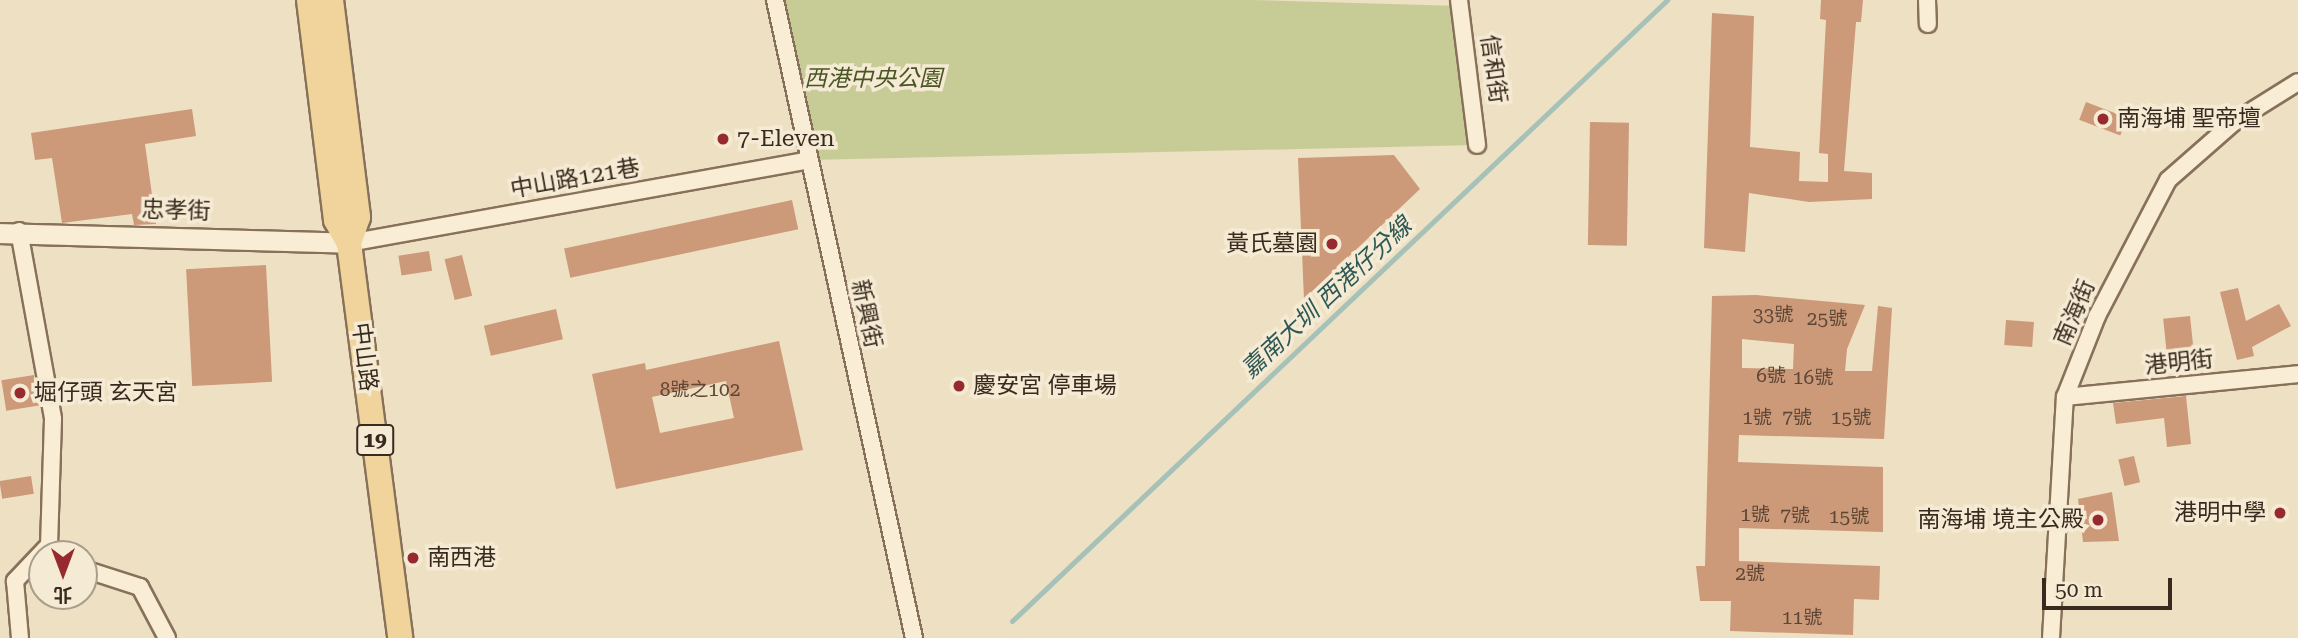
<!DOCTYPE html>
<html>
<head>
<meta charset="utf-8">
<style>
	body { margin:0 }
	#map { position:relative; width:2298px; height:638px; overflow:hidden; background:#eee0c3; font-family:"Roboto Serif","Noto Sans TC",serif }
	div>[style] { position:absolute }
	.green>* { inset:0; background:#c7cc97 }
	.stream>* { height:5px; margin:-2.5px; padding:0 2.5px; transform-origin:2.5px; border-radius:2.5px; background:#a5c1b8 }
	.building>* { inset:0; background:#cc9979; transform-origin:0 0 }
	.roads { filter:drop-shadow(2px 0 #88715a) drop-shadow(-2px 0 #88715a) drop-shadow(0 2px #88715a) drop-shadow(0 -2px #88715a) }
	.minor>* { height:16px; margin:-8px; padding:0 8px; transform-origin:8px; border-radius:8px; background:#f9edd6 }
	.tertiary>* { height:19px; margin:-9.5px; padding:0 9.5px; transform-origin:9.5px; border-radius:9.5px; background:#f9edd6 }
	.primary>* { height:24px; margin:-12px; padding:0 12px; transform-origin:12px; border-radius:12px; background:#f1d49b }
	.dots>* { width:19px; height:19px; translate:-50% -50%; box-sizing:border-box; border:4px solid #f5ead3; border-radius:50% }
	span { translate:-50% -50%; white-space:nowrap; text-align:center; line-height:1.15; -webkit-text-stroke:7px #f5ead3; paint-order:stroke }
	.number-label { font-size:19px; color:#5d4635 }
	.number-label span { -webkit-text-stroke-width:0 }
	.shield-label span { padding:2px 5px; background:#f5ead3; border:2px solid; border-radius:5px; -webkit-text-stroke-width:0 }
	.shield-label { font-size:21px; color:#382a1e; font-weight:700 }
	.street-label { font-size:23px; color:#382a1e }
	.park-label { font-size:23px; color:#4a5525; font-style:italic }
	.poi-label { font-size:23px; color:#382a1e }
	.left { translate:0 -50%; text-align:left }
	.right { translate:-100% -50%; text-align:right }
	.water-label { font-size:24px; color:#2d5854; font-style:italic }
	.north { position:absolute; left:28px; top:540px; width:70px; height:70px; box-sizing:border-box; background:#f5ead3; border:2px solid #a99d8b; border-radius:50%; rotate:180deg; font-size:19px; font-weight:700; line-height:28px; text-align:center; color:#382a1e }
	.north::after { content:''; display:block; margin:auto; width:24px; height:32px; background:#972a2e; clip-path:polygon(50% 0,100% 100%,50% 72%,0 100%) }
	.scale { position:absolute; left:2042px; top:578px; width:130px; height:32px; box-sizing:border-box; border:4px solid #382a1e; border-top:0; padding-left:9px; font-size:21px; line-height:24px; white-space:nowrap; color:#382a1e; -webkit-text-stroke:5px #f5ead3; paint-order:stroke }
</style>
</head>
<body>
<div id="map">
	<div class="green">
		<div style="clip-path:polygon(775px 0,1253px 0,1460px 6px,1477px 145px,809px 160px)"></div>
	</div>
	<div class="stream">
		<div style="left:1012px;top:621px;width:903px;rotate:-43.47deg"></div>
	</div>
	<div class="building">
		<div style="clip-path:polygon(1821px 0,1863px 0,1861px 22px,1856px 22px,1844px 171px,1872px 173px,1872px 199px,1809px 202px,1749px 193px,1745px 252px,1704px 248px,1712px 13px,1754px 16px,1750px 147px,1800px 152px,1799px 181px,1828px 182px,1828px 154px,1819px 153px,1826px 20px,1820px 19px)"></div>
		<div style="left:2086px;top:102px;width:44px;height:19px;rotate:21deg"></div>
		<div style="clip-path:polygon(192px 109px,196px 136px,145px 144px,156px 224px,134px 225px,132px 214px,62px 223px,52px 158px,35px 160px,31px 133px)"></div>
		<div style="left:1590px;top:122px;width:39px;height:123px;rotate:1deg"></div>
		<div style="clip-path:polygon(1394px 155px,1420px 189px,1304px 299px,1298px 158px)"></div>
		<div style="left:792px;top:200px;width:30px;height:233px;rotate:78deg"></div>
		<div style="left:429px;top:251px;width:20px;height:31px;rotate:81deg"></div>
		<div style="left:462px;top:255px;width:42px;height:18px;rotate:76deg"></div>
		<div style="left:266px;top:265px;width:117px;height:80px;rotate:87deg"></div>
		<div style="clip-path:polygon(2238px 288px,2246px 321px,2279px 304px,2291px 326px,2252px 347px,2254px 356px,2237px 360px,2220px 292px)"></div>
		<div style="clip-path:polygon(evenodd,1756px 295px,1865px 305px,1847px 349px,1845px 371px,1872px 371px,1878px 306px,1892px 308px,1884px 439px,1739px 435px,1738px 462px,1883px 467px,1883px 532px,1739px 528px,1739px 561px,1880px 566px,1879px 600px,1854px 599px,1853px 635px,1730px 631px,1731px 601px,1700px 601px,1696px 566px,1705px 566px,1712px 296px,1756px 295px,1742px 339px,1794px 344px,1793px 369px,1742px 368px,1742px 339px)"></div>
		<div style="left:556px;top:309px;width:31px;height:74px;rotate:77deg"></div>
		<div style="left:2190px;top:316px;width:47px;height:27px;rotate:84deg"></div>
		<div style="left:2006px;top:320px;width:28px;height:25px;rotate:4deg"></div>
		<div style="clip-path:polygon(evenodd,779px 341px,803px 450px,616px 489px,592px 374px,645px 363px,646px 370px,779px 341px,726px 381px,734px 418px,660px 433px,652px 397px,726px 381px)"></div>
		<div style="left:34px;top:375px;width:31px;height:33px;rotate:81deg"></div>
		<div style="clip-path:polygon(2186px 396px,2191px 444px,2167px 447px,2164px 418px,2116px 424px,2113px 403px)"></div>
		<div style="left:2134px;top:456px;width:27px;height:16px;rotate:77deg"></div>
		<div style="left:31px;top:476px;width:18px;height:32px;rotate:81deg"></div>
		<div style="clip-path:polygon(2112px 492px,2119px 541px,2083px 542px,2078px 499px)"></div>
	</div>
	<div class="roads">
		<div class="minor">
			<div style="left:775px;top:0;width:653px;rotate:77.71deg"></div>
			<div style="left:1459px;top:0;width:146px;rotate:82.9deg"></div>
			<div style="left:1927px;top:0;width:24px;rotate:88deg"></div>
			<div style="left:19px;top:231px;width:191px;rotate:79.7deg"></div>
			<div style="left:53px;top:419px;width:126px;rotate:91.8deg"></div>
			<div style="left:49px;top:545px;width:50px;rotate:133.4deg"></div>
			<div style="left:15px;top:581px;width:57px;rotate:85deg"></div>
			<div style="left:349px;top:243px;width:467px;rotate:-10.2deg"></div>
			<div style="left:2065px;top:397px;width:234px;rotate:-5.6deg"></div>
			<div style="left:84px;top:569px;width:59px;rotate:17.8deg"></div>
			<div style="left:140px;top:587px;width:58px;rotate:62.1deg"></div>
			<div style="left:2051px;top:638px;width:241px;rotate:-86.7deg"></div>
			<div style="left:2065px;top:397px;width:87px;rotate:-68.4deg"></div>
			<div style="left:2097px;top:316px;width:153px;rotate:-62.4deg"></div>
			<div style="left:2168px;top:180px;width:88px;rotate:-41.3deg"></div>
			<div style="left:2234px;top:122px;width:75px;rotate:-32deg"></div>
		</div>
		<div class="tertiary">
			<div style="left:0;top:233px;width:349px;rotate:1.6deg"></div>
		</div>
		<div class="primary">
			<div style="left:309px;top:0;width:222px;rotate:83deg"></div>
			<div style="left:336px;top:220px;width:26px;rotate:61deg"></div>
			<div style="left:349px;top:243px;width:398px;rotate:82.6deg"></div>
			<div style="left:331px;top:0;width:219px;rotate:82.9deg"></div>
			<div style="left:358px;top:217px;width:28px;rotate:109deg"></div>
		</div>
	</div>
	<div class="dots">
		<div style="left:2103px;top:119px;background:#972a2e"></div>
		<div style="left:723px;top:139px;background:#972a2e"></div>
		<div style="left:1332px;top:244px;background:#972a2e"></div>
		<div style="left:959px;top:386px;background:#972a2e"></div>
		<div style="left:20px;top:393px;background:#972a2e"></div>
		<div style="left:2280px;top:513px;background:#972a2e"></div>
		<div style="left:2098px;top:520px;background:#972a2e"></div>
		<div style="left:413px;top:558px;background:#972a2e"></div>
	</div>
	<div class="number-label">
		<span style="left:1773px;top:315px">33號</span>
		<span style="left:1827px;top:319px">25號</span>
		<span style="left:1771px;top:376px">6號</span>
		<span style="left:1813px;top:378px">16號</span>
		<span style="left:700px;top:390px">8號之102</span>
		<span style="left:1757px;top:418px">1號</span>
		<span style="left:1797px;top:418px">7號</span>
		<span style="left:1851px;top:418px">15號</span>
		<span style="left:1755px;top:515px">1號</span>
		<span style="left:1795px;top:516px">7號</span>
		<span style="left:1849px;top:517px">15號</span>
		<span style="left:1750px;top:574px">2號</span>
		<span style="left:1802px;top:618px">11號</span>
	</div>
	<div class="shield-label">
		<span style="left:375px;top:440px">19</span>
	</div>
	<div class="street-label">
		<span style="left:1493px;top:69px;rotate:82deg">信和街</span>
		<span style="left:575px;top:179px;rotate:-10deg">中山路121巷</span>
		<span style="left:176px;top:211px;rotate:2deg">忠孝街</span>
		<span style="left:2075px;top:313px;rotate:-67deg">南海街</span>
		<span style="left:866px;top:314px;rotate:78deg">新興街</span>
		<span style="left:364px;top:357px;rotate:83deg">中山路</span>
		<span style="left:2179px;top:363px;rotate:-6deg">港明街</span>
	</div>
	<div class="park-label">
		<span style="left:873px;top:79px">西港中央公園</span>
	</div>
	<div class="poi-label">
		<span class="left" style="left:2117px;top:119px">南海埔 聖帝壇</span>
		<span class="left" style="left:737px;top:139px">7-Eleven</span>
		<span class="right" style="left:1318px;top:244px">黃氏墓園</span>
		<span class="left" style="left:973px;top:386px">慶安宮 停車場</span>
		<span class="left" style="left:34px;top:393px">堀仔頭 玄天宮</span>
		<span class="right" style="left:2266px;top:513px">港明中學</span>
		<span class="right" style="left:2084px;top:520px">南海埔 境主公殿</span>
		<span class="left" style="left:427px;top:558px">南西港</span>
	</div>
	<div class="water-label">
		<span style="left:1327px;top:298px;rotate:-43deg">嘉南大圳 西港仔分線</span>
	</div>
	<div class="north">北</div>
	<div class="scale">50 m</div>
</div>
</body>
</html>
